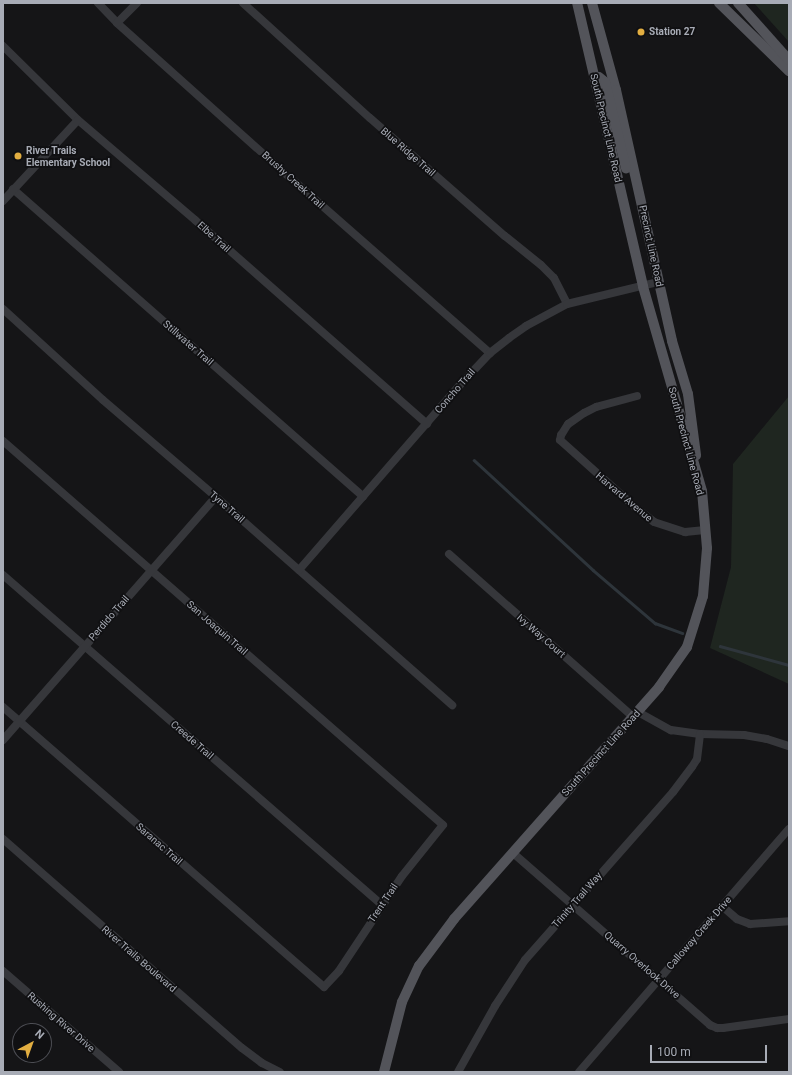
<!DOCTYPE html>
<html>
<head>
<meta charset="utf-8">
<style>
	body { margin:0 }
	#map { position:relative; width:792px; height:1075px; overflow:hidden; background:#151517; font-family:Roboto,sans-serif }
	div>[style] { position:absolute }
	.green>* { inset:0; background:#1f2620 }
	.stream>* { height:2.5px; margin:-1.25px; padding:0 1.25px; transform-origin:1.25px; border-radius:1.25px; background:#2e353b }
	.minor>* { height:8px; margin:-4px; padding:0 4px; transform-origin:4px; border-radius:4px; background:#36373b }
	.major>* { height:10px; margin:-5px; padding:0 5px; transform-origin:5px; border-radius:5px; background:#53545a }
	.dots>* { width:11px; height:11px; translate:-50% -50%; box-sizing:border-box; border:2px solid #101012; border-radius:50% }
	span { translate:-50% -50%; white-space:nowrap; text-align:center; line-height:1.15; -webkit-text-stroke:3.5px #101012; paint-order:stroke }
	.poi-label { font-size:10px; color:#a8acb6; font-weight:700 }
	.left { translate:0 -50%; text-align:left }
	.street-label { font-size:10px; color:#a8acb6 }
	.frame { position:absolute; inset:0; border:4px solid #a8acb6; pointer-events:none }
	.north { position:absolute; left:12px; top:1023px; width:40px; height:40px; box-sizing:border-box; background:#101012; border:1px solid #4d4e54; border-radius:50%; rotate:41deg; font-size:11px; font-weight:700; line-height:16px; text-align:center; color:#a8acb6 }
	.north::after { content:''; display:block; margin:auto; width:14px; height:18px; background:#e2ae41; clip-path:polygon(50% 0,100% 100%,50% 72%,0 100%) }
	.scale { position:absolute; left:650px; top:1045px; width:117px; height:18px; box-sizing:border-box; border:2px solid #a8acb6; border-top:0; padding-left:5px; font-size:12px; line-height:14px; white-space:nowrap; color:#a8acb6; -webkit-text-stroke:3px #101012; paint-order:stroke }
</style>
</head>
<body>
<div id="map">
	<div class="green">
		<div style="clip-path:polygon(754px 3px,789px 3px,789px 42px)"></div>
		<div style="clip-path:polygon(789px 396px,789px 684px,710px 648px,731px 567px,733px 464px)"></div>
	</div>
	<div class="stream">
		<div style="left:474px;top:460px;width:162px;rotate:42.7deg"></div>
		<div style="left:593px;top:570px;width:82px;rotate:40.5deg"></div>
		<div style="left:655px;top:623px;width:29px;rotate:20deg"></div>
		<div style="left:720px;top:646px;width:72px;rotate:15.4deg"></div>
	</div>
	<div class="minor">
		<div style="left:98px;top:3px;width:28px;rotate:46deg"></div>
		<div style="left:117px;top:23px;width:237px;rotate:41.8deg"></div>
		<div style="left:294px;top:181px;width:261px;rotate:41.3deg"></div>
		<div style="left:243px;top:3px;width:171px;rotate:42.2deg"></div>
		<div style="left:370px;top:118px;width:179px;rotate:41.2deg"></div>
		<div style="left:505px;top:236px;width:46px;rotate:38.9deg"></div>
		<div style="left:541px;top:265px;width:18px;rotate:45deg"></div>
		<div style="left:554px;top:278px;width:29px;rotate:63deg"></div>
		<div style="left:117px;top:23px;width:28px;rotate:-45deg"></div>
		<div style="left:3px;top:46px;width:105px;rotate:44.6deg"></div>
		<div style="left:78px;top:120px;width:154px;rotate:40.5deg"></div>
		<div style="left:195px;top:220px;width:309px;rotate:41.3deg"></div>
		<div style="left:13px;top:189px;width:466px;rotate:41.3deg"></div>
		<div style="left:3px;top:201px;width:110px;rotate:-47.2deg"></div>
		<div style="left:3px;top:309px;width:135px;rotate:42.3deg"></div>
		<div style="left:103px;top:400px;width:149px;rotate:40.6deg"></div>
		<div style="left:216px;top:497px;width:315px;rotate:41.4deg"></div>
		<div style="left:637px;top:396px;width:42px;rotate:165deg"></div>
		<div style="left:596px;top:407px;width:13px;rotate:153deg"></div>
		<div style="left:584px;top:413px;width:19px;rotate:145deg"></div>
		<div style="left:568px;top:424px;width:13px;rotate:122deg"></div>
		<div style="left:561px;top:435px;width:5px;rotate:101deg"></div>
		<div style="left:560px;top:440px;width:101px;rotate:41.8deg"></div>
		<div style="left:635px;top:507px;width:24px;rotate:38deg"></div>
		<div style="left:654px;top:522px;width:33px;rotate:18deg"></div>
		<div style="left:685px;top:532px;width:20px;rotate:-6deg"></div>
		<div style="left:3px;top:441px;width:584px;rotate:41.11deg"></div>
		<div style="left:443px;top:825px;width:65px;rotate:128.8deg"></div>
		<div style="left:402px;top:876px;width:114px;rotate:123.6deg"></div>
		<div style="left:339px;top:971px;width:22px;rotate:133deg"></div>
		<div style="left:324px;top:987px;width:426px;rotate:-138.9deg"></div>
		<div style="left:449px;top:554px;width:246px;rotate:41.5deg"></div>
		<div style="left:299px;top:570px;width:244px;rotate:-49deg"></div>
		<div style="left:459px;top:386px;width:45px;rotate:-46.8deg"></div>
		<div style="left:490px;top:353px;width:24px;rotate:-38deg"></div>
		<div style="left:509px;top:338px;width:21px;rotate:-35deg"></div>
		<div style="left:526px;top:326px;width:47px;rotate:-28.2deg"></div>
		<div style="left:567px;top:304px;width:94px;rotate:-13.6deg"></div>
		<div style="left:3px;top:575px;width:503px;rotate:41.05deg"></div>
		<div style="left:638px;top:712px;width:38px;rotate:29deg"></div>
		<div style="left:671px;top:730px;width:29px;rotate:8deg"></div>
		<div style="left:700px;top:734px;width:44px;rotate:1.3deg"></div>
		<div style="left:744px;top:735px;width:23px;rotate:10deg"></div>
		<div style="left:767px;top:739px;width:23px;rotate:18deg"></div>
		<div style="left:3px;top:740px;width:323px;rotate:-48.8deg"></div>
		<div style="left:3px;top:839px;width:317px;rotate:41.2deg"></div>
		<div style="left:242px;top:1048px;width:25px;rotate:37deg"></div>
		<div style="left:262px;top:1063px;width:20px;rotate:27deg"></div>
		<div style="left:513px;top:853px;width:262px;rotate:41.1deg"></div>
		<div style="left:710px;top:1025px;width:8px;rotate:23deg"></div>
		<div style="left:717px;top:1028px;width:6px"></div>
		<div style="left:723px;top:1028px;width:67px;rotate:-7.8deg"></div>
		<div style="left:722px;top:906px;width:20px;rotate:41deg"></div>
		<div style="left:737px;top:919px;width:14px;rotate:21deg"></div>
		<div style="left:750px;top:924px;width:39px;rotate:-4deg"></div>
		<div style="left:3px;top:971px;width:154px;rotate:41deg"></div>
		<div style="left:458px;top:1072px;width:76px;rotate:-60.7deg"></div>
		<div style="left:495px;top:1006px;width:55px;rotate:-56.9deg"></div>
		<div style="left:525px;top:960px;width:224px;rotate:-48.6deg"></div>
		<div style="left:673px;top:792px;width:31px;rotate:-53deg"></div>
		<div style="left:692px;top:767px;width:9px;rotate:-58deg"></div>
		<div style="left:697px;top:759px;width:25px;rotate:-83deg"></div>
		<div style="left:579px;top:1072px;width:321px;rotate:-49.2deg"></div>
	</div>
	<div class="major">
		<div style="left:592px;top:3px;width:90px;rotate:74.6deg"></div>
		<div style="left:616px;top:90px;width:257px;rotate:77.4deg"></div>
		<div style="left:672px;top:341px;width:55px;rotate:73.2deg"></div>
		<div style="left:688px;top:394px;width:62px;rotate:82.5deg"></div>
		<div style="left:719px;top:3px;width:98px;rotate:44.2deg"></div>
		<div style="left:738px;top:3px;width:76px;rotate:48.2deg"></div>
		<div style="left:595px;top:79px;width:4px;rotate:-27deg"></div>
		<div style="left:599px;top:77px;width:8px;rotate:40deg"></div>
		<div style="left:605px;top:82px;width:89px;rotate:76.3deg"></div>
		<div style="left:384px;top:1072px;width:72px;rotate:-75.6deg"></div>
		<div style="left:402px;top:1002px;width:40px;rotate:-65deg"></div>
		<div style="left:419px;top:966px;width:59px;rotate:-53.3deg"></div>
		<div style="left:454px;top:919px;width:310px;rotate:-48.5deg"></div>
		<div style="left:659px;top:687px;width:49px;rotate:-55deg"></div>
		<div style="left:687px;top:647px;width:53px;rotate:-72.6deg"></div>
		<div style="left:703px;top:596px;width:48px;rotate:-85.2deg"></div>
		<div style="left:707px;top:548px;width:57px;rotate:-95deg"></div>
		<div style="left:702px;top:491px;width:213px;rotate:-106.1deg"></div>
		<div style="left:643px;top:286px;width:291px;rotate:-103.1deg"></div>
	</div>
	<div class="dots">
		<div style="left:641px;top:32px;background:#e2ae41"></div>
		<div style="left:18px;top:156px;background:#e2ae41"></div>
	</div>
	<div class="poi-label">
		<span class="left" style="left:649px;top:32px">Station 27</span>
		<span class="left" style="left:26px;top:156px">River Trails<br>Elementary School</span>
	</div>
	<div class="street-label">
		<span style="left:606px;top:128px;rotate:77deg">South Precinct Line Road</span>
		<span style="left:408px;top:152px;rotate:41deg">Blue Ridge Trail</span>
		<span style="left:293px;top:180px;rotate:42deg">Brushy Creek Trail</span>
		<span style="left:214px;top:237px;rotate:42deg">Elbe Trail</span>
		<span style="left:651px;top:246px;rotate:78deg">Precinct Line Road</span>
		<span style="left:188px;top:343px;rotate:41deg">Stillwater Trail</span>
		<span style="left:455px;top:391px;rotate:-49deg">Concho Trail</span>
		<span style="left:686px;top:441px;rotate:75deg">South Precinct Line Road</span>
		<span style="left:624px;top:497px;rotate:40deg">Harvard Avenue</span>
		<span style="left:227px;top:507px;rotate:41deg">Tyne Trail</span>
		<span style="left:109px;top:618px;rotate:-49deg">Perdido Trail</span>
		<span style="left:217px;top:628px;rotate:41deg">San Joaquin Trail</span>
		<span style="left:541px;top:636px;rotate:41deg">Ivy Way Court</span>
		<span style="left:192px;top:740px;rotate:41deg">Creede Trail</span>
		<span style="left:601px;top:753px;rotate:-48deg">South Precinct Line Road</span>
		<span style="left:159px;top:844px;rotate:41deg">Saranac Trail</span>
		<span style="left:577px;top:900px;rotate:-49deg">Trinity Trail Way</span>
		<span style="left:383px;top:903px;rotate:-56deg">Trent Trail</span>
		<span style="left:699px;top:933px;rotate:-49deg">Calloway Creek Drive</span>
		<span style="left:139px;top:959px;rotate:41deg">River Trails Boulevard</span>
		<span style="left:642px;top:965px;rotate:41deg">Quarry Overlook Drive</span>
		<span style="left:61px;top:1022px;rotate:41deg">Rushing River Drive</span>
	</div>
	<div class="frame"></div>
	<div class="north">N</div>
	<div class="scale">100 m</div>
</div>
</body>
</html>
